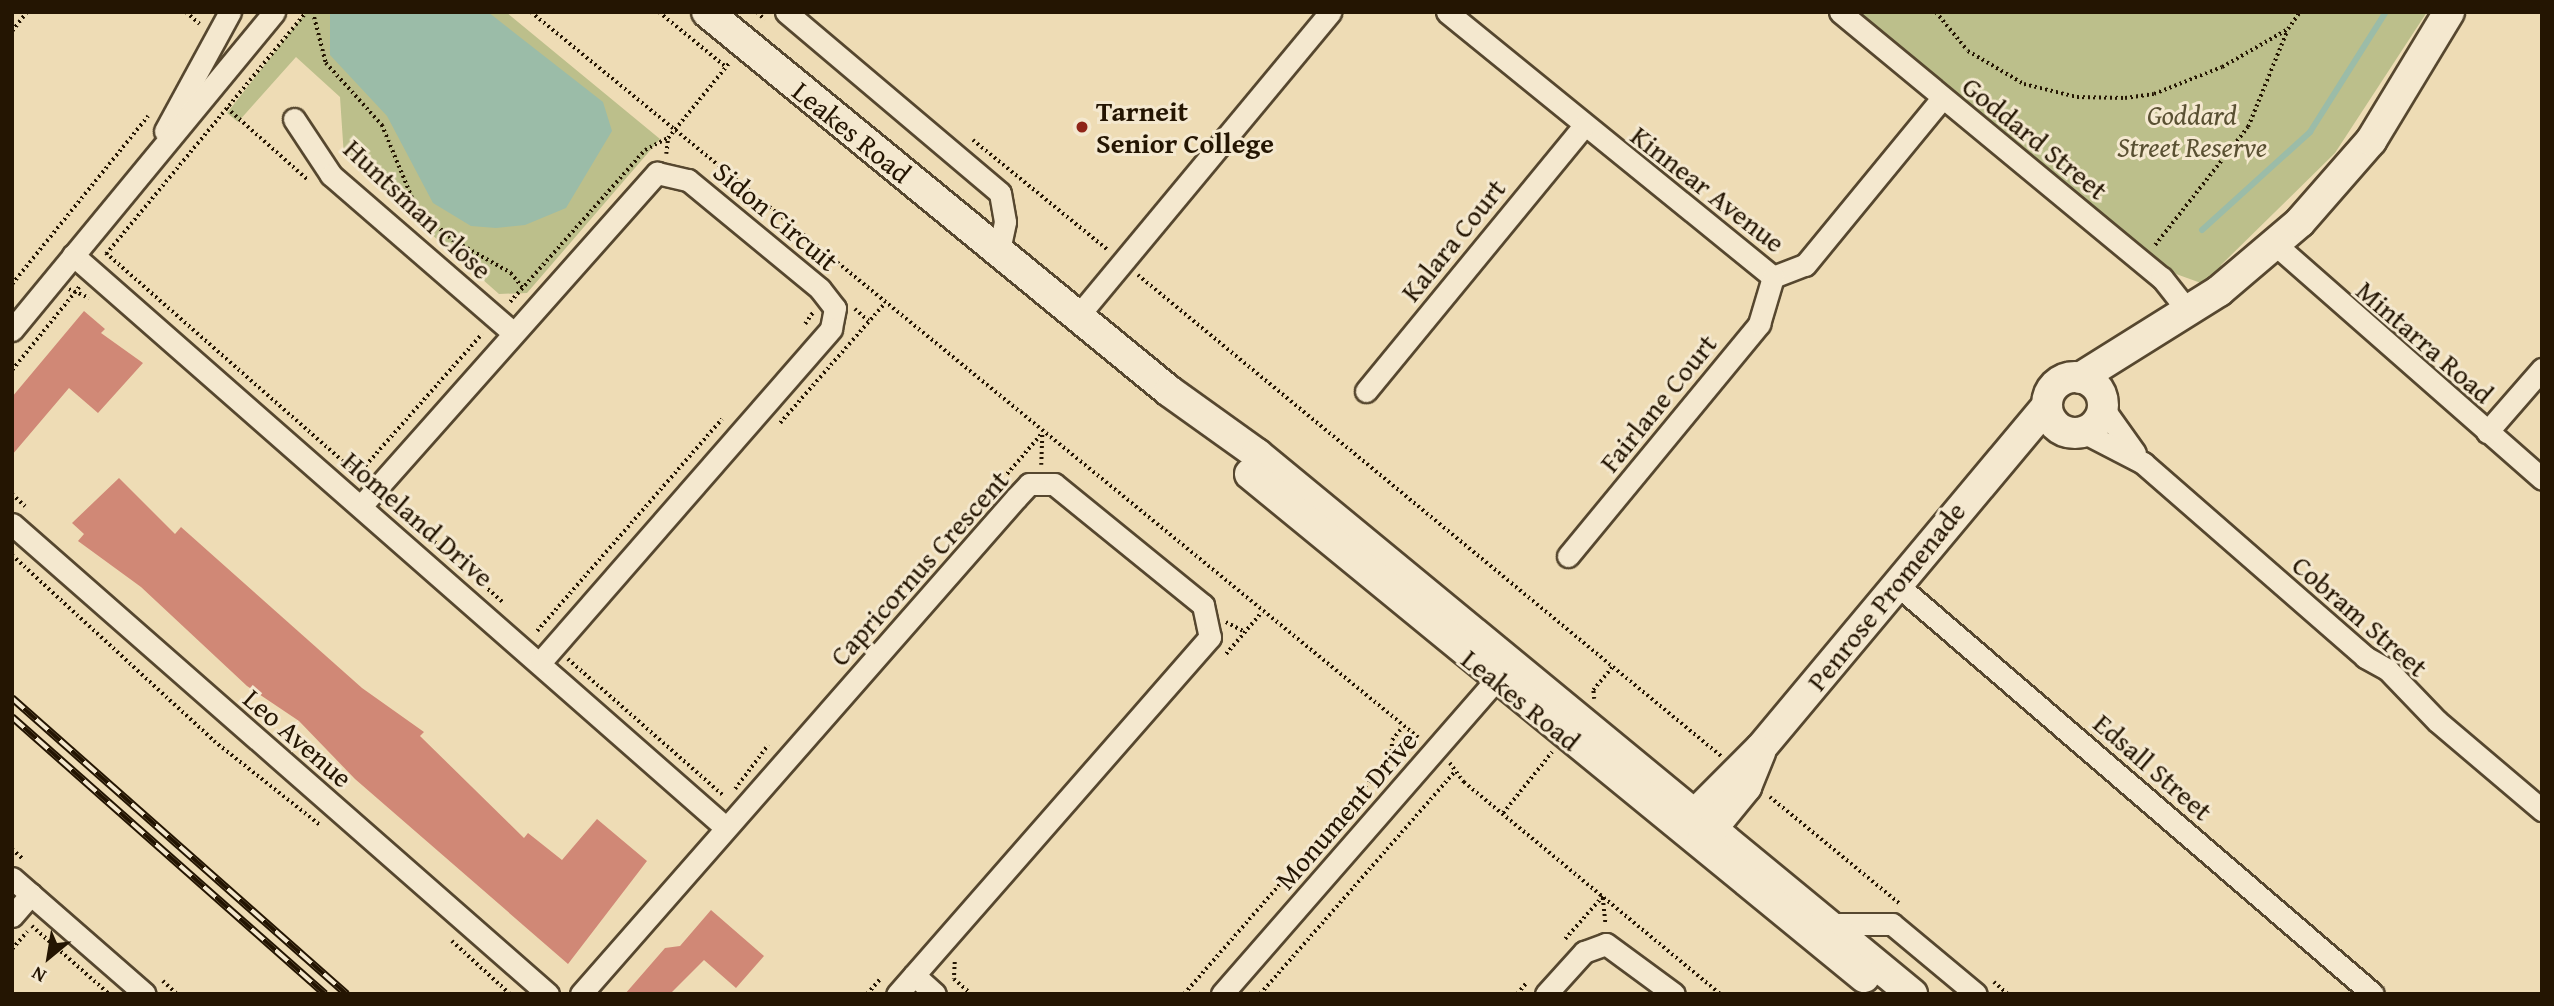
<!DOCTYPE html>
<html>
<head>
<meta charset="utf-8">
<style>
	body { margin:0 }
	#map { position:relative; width:2554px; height:1006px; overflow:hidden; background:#eedcb5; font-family:"Gentium Book Plus",serif }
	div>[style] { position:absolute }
	.green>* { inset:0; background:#bcbf8b }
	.water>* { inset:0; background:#9bbca8 }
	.stream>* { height:6px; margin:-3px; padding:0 3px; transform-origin:3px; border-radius:3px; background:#9bbca8 }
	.building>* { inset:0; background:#d08876 }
	.path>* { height:3.5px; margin-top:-1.75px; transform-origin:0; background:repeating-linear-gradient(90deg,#241502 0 2px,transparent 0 5.5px) }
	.roads { filter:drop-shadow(2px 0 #56472f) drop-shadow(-2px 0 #56472f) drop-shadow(0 2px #56472f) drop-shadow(0 -2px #56472f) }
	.street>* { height:21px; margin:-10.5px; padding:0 10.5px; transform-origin:10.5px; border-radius:10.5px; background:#f4e8cf }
	.secondary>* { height:30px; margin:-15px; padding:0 15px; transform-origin:15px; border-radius:15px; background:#f4e8cf }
	.secondary>.ring { margin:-15px; padding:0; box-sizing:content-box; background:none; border:30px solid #f4e8cf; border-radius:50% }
	.rail>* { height:8px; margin-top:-4px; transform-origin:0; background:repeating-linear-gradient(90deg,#f4e8cf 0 16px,#241502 0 32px); box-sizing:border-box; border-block:2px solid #241502 }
	.dots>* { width:19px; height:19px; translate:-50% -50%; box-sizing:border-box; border:4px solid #f4e8cf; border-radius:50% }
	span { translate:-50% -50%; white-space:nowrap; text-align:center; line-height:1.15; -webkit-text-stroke:6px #f4e8cf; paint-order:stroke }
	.poi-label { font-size:28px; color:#241502; font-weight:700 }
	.left { translate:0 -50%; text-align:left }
	.park-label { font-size:28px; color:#595032; font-style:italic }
	.street-label { font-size:28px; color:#241502 }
	.frame { position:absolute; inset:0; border:14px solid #241502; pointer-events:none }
	.north { position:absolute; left:14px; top:922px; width:70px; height:70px; -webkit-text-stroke:5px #f4e8cf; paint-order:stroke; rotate:210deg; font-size:19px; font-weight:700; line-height:28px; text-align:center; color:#241502 }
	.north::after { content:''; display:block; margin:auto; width:24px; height:32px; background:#241502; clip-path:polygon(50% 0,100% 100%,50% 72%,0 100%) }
</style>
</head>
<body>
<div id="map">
	<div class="green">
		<div style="clip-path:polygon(306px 12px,506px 12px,660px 139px,527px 293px,499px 294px,344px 157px,340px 97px,296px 57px,238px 122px,227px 113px)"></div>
		<div style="clip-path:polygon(1858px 12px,2427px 12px,2335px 153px,2221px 265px,2219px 275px,2201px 283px,2176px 274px)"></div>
	</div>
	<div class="water">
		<div style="clip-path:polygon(330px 12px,488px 12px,603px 102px,612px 131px,566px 208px,525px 225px,496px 228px,471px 226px,433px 203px,387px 116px,330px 55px)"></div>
	</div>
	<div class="stream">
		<div style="left:2202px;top:230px;width:146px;rotate:-42.2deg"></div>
		<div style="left:2310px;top:132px;width:142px;rotate:-57.7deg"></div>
	</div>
	<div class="building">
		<div style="clip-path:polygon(84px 311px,105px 329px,101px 333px,143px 363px,98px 413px,69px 388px,12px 455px,12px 397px)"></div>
		<div style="clip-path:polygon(119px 478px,175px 534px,181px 527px,362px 688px,424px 732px,420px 736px,524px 838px,528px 833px,562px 860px,597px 819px,647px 861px,568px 964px,355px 779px,299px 721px,247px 686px,141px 587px,78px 541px,84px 534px,72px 523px)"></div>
		<div style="clip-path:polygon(711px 910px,764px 956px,736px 988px,704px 960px,670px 994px,625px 994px,665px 948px,680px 946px)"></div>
	</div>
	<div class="path">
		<div style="left:186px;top:12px;width:18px;rotate:41deg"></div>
		<div style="left:313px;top:12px;width:53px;rotate:75.7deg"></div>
		<div style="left:326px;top:63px;width:84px;rotate:47.9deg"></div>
		<div style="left:382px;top:125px;width:89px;rotate:67.5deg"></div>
		<div style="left:416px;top:207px;width:50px;rotate:41.7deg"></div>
		<div style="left:453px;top:240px;width:67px;rotate:29.6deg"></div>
		<div style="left:511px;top:273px;width:19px;rotate:51deg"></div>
		<div style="left:531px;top:12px;width:1146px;rotate:39.26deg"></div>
		<div style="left:659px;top:12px;width:87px;rotate:39.4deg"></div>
		<div style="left:757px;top:12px;width:11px;rotate:45deg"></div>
		<div style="left:1936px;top:12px;width:50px;rotate:50.6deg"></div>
		<div style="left:1968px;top:51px;width:65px;rotate:30.5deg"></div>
		<div style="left:2024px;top:84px;width:55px;rotate:13.8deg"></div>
		<div style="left:2077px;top:97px;width:48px;rotate:1.2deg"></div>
		<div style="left:2125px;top:98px;width:29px;rotate:-8deg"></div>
		<div style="left:2154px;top:94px;width:73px;rotate:-21.7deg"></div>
		<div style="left:2222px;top:67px;width:76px;rotate:-29.9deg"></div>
		<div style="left:2288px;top:29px;width:21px;rotate:-55deg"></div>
		<div style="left:12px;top:31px;width:24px;rotate:-52deg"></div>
		<div style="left:227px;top:108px;width:107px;rotate:41.6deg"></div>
		<div style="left:973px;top:140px;width:174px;rotate:39.2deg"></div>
		<div style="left:666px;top:154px;width:16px;rotate:-83deg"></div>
		<div style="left:2155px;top:245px;width:150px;rotate:-51.8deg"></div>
		<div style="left:2248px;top:127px;width:104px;rotate:-67.9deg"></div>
		<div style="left:106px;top:253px;width:338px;rotate:41.3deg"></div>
		<div style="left:106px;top:254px;width:314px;rotate:-50.4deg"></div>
		<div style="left:1138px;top:275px;width:756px;rotate:39.52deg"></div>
		<div style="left:12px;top:284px;width:216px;rotate:-51deg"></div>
		<div style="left:69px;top:289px;width:22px;rotate:24deg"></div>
		<div style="left:510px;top:302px;width:203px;rotate:-48.4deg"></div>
		<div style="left:645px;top:150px;width:26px;rotate:-28deg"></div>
		<div style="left:668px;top:138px;width:98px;rotate:-50.8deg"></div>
		<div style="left:855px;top:309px;width:18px;rotate:41deg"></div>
		<div style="left:805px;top:324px;width:14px;rotate:-56deg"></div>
		<div style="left:12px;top:370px;width:107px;rotate:-51.1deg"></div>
		<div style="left:780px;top:423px;width:159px;rotate:-48.8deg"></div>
		<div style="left:1041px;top:465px;width:31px;rotate:-88deg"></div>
		<div style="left:358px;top:474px;width:187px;rotate:-48.5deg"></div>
		<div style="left:1007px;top:474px;width:54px;rotate:-49.5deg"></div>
		<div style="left:12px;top:494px;width:18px;rotate:43deg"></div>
		<div style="left:389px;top:502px;width:153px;rotate:41.3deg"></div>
		<div style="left:12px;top:555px;width:275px;rotate:42.6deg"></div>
		<div style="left:214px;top:741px;width:135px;rotate:38.4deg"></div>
		<div style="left:1226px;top:622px;width:21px;rotate:28deg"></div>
		<div style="left:537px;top:631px;width:281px;rotate:-48.9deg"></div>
		<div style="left:1226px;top:654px;width:54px;rotate:-49.5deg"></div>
		<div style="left:568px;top:659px;width:208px;rotate:41.3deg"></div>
		<div style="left:1594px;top:699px;width:9px;rotate:-96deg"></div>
		<div style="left:1593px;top:690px;width:30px;rotate:-50deg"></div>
		<div style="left:1450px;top:763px;width:24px;rotate:54deg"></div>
		<div style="left:1464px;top:782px;width:332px;rotate:39.6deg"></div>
		<div style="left:735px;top:789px;width:55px;rotate:-53.1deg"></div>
		<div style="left:1770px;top:797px;width:167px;rotate:39.4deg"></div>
		<div style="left:1503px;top:813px;width:78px;rotate:-51.2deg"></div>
		<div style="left:12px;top:849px;width:15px;rotate:42deg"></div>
		<div style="left:1603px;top:898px;width:27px;rotate:84deg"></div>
		<div style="left:32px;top:926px;width:103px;rotate:41.4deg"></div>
		<div style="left:1565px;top:939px;width:57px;rotate:-48.5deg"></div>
		<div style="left:452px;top:941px;width:79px;rotate:42.4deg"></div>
		<div style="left:12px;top:949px;width:23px;rotate:-49deg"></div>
		<div style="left:955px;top:962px;width:17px;rotate:93deg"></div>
		<div style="left:954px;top:979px;width:23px;rotate:41deg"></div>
		<div style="left:163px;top:981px;width:19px;rotate:43deg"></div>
		<div style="left:1994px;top:982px;width:18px;rotate:41deg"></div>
		<div style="left:867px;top:994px;width:21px;rotate:-49deg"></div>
		<div style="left:1184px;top:994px;width:315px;rotate:-48.9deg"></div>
		<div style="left:1391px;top:757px;width:17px;rotate:-87deg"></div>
		<div style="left:1392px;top:740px;width:14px;rotate:-51deg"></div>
		<div style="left:1260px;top:994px;width:296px;rotate:-48.8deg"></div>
		<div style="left:1517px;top:994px;width:16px;rotate:-50deg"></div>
	</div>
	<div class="roads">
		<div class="street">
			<div style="left:786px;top:12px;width:280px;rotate:40.2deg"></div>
			<div style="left:1000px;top:193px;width:29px;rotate:80deg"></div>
			<div style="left:1005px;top:222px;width:30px;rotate:102deg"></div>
			<div style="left:1447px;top:12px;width:420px;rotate:39.1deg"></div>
			<div style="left:1773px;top:277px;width:34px;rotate:-21deg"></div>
			<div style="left:1805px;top:265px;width:216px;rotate:-50.6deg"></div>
			<div style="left:1840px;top:12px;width:418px;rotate:39.6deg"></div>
			<div style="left:2162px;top:278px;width:42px;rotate:51.8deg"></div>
			<div style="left:294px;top:119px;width:67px;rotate:56.5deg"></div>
			<div style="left:331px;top:175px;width:240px;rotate:40.9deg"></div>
			<div style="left:165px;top:131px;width:136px;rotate:-61.4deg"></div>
			<div style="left:2276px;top:245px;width:354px;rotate:41.3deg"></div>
			<div style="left:73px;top:255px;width:867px;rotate:41.26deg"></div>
			<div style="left:1078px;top:316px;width:395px;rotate:-50.3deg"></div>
			<div style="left:12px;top:330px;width:412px;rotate:-50.5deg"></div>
			<div style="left:1366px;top:391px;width:343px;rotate:-50.6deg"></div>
			<div style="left:2103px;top:408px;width:55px;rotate:54.6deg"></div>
			<div style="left:2083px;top:432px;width:68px;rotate:27.3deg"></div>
			<div style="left:2143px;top:463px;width:295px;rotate:41.1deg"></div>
			<div style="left:2365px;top:657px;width:26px;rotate:29deg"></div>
			<div style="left:2388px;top:670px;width:71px;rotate:46.1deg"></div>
			<div style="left:2437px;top:721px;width:138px;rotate:40.3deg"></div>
			<div style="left:2487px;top:432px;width:84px;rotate:-48.9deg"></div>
			<div style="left:361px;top:506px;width:446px;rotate:-48.4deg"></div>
			<div style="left:657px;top:173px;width:32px;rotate:13deg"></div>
			<div style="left:688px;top:180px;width:171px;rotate:39.5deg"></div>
			<div style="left:820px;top:289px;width:24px;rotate:52deg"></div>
			<div style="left:835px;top:308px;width:21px;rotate:101deg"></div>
			<div style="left:831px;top:329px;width:443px;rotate:131.1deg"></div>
			<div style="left:12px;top:524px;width:713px;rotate:41.25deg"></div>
			<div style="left:1568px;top:556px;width:301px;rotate:-50.5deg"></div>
			<div style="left:1759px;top:324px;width:49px;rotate:-73.4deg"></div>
			<div style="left:1895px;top:583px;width:630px;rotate:40.69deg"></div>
			<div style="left:12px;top:878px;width:176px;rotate:41.1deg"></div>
			<div style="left:12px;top:916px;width:29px;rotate:-49deg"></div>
			<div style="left:1830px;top:924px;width:62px"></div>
			<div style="left:1892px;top:924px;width:109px;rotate:39.8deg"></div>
			<div style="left:914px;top:975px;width:28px;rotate:42deg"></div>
			<div style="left:581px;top:994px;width:660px;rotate:-48.75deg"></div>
			<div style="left:1016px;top:498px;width:19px;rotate:-47deg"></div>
			<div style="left:1029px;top:484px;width:25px"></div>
			<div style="left:1054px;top:484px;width:192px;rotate:39.1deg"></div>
			<div style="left:1203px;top:605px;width:33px;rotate:78deg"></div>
			<div style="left:1210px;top:637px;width:475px;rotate:131.2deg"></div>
			<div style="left:1222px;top:994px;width:432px;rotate:-48.9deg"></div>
			<div style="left:1546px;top:994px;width:57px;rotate:-47.9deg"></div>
			<div style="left:1584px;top:952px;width:23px;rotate:-20deg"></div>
			<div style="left:1606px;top:944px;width:84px;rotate:36.3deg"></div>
		</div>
		<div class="secondary">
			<div style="left:707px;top:12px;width:598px;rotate:39.36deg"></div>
			<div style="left:1169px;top:391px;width:108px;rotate:35.6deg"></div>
			<div style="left:1257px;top:454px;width:849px;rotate:39.5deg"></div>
			<div class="ring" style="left:2047px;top:377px;width:26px;height:26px"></div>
			<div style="left:2080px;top:378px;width:164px;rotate:-32deg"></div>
			<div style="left:2219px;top:291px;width:106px;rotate:-40.4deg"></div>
			<div style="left:2300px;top:222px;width:108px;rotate:-48.8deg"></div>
			<div style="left:2371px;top:141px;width:151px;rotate:-58.8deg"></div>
			<div style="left:1250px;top:474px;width:794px;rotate:39.32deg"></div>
			<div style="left:1683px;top:826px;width:110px;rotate:-45deg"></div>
			<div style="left:1761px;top:748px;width:446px;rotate:-50.1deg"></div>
			<div style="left:1702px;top:841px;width:70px;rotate:-50.8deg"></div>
			<div style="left:1746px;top:787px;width:38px;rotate:-68deg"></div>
		</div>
	</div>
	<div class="rail">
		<div style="left:12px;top:698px;width:447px;rotate:41.5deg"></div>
		<div style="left:12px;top:717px;width:418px;rotate:41.5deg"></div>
	</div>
	<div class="dots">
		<div style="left:1082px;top:127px;background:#8f2418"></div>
	</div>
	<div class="poi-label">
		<span class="left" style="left:1096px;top:127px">Tarneit<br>Senior College</span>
	</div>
	<div class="park-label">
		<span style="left:2192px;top:131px">Goddard<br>Street Reserve</span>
	</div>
	<div class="street-label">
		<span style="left:852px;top:132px;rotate:39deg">Leakes Road</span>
		<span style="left:2035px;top:138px;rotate:39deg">Goddard Street</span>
		<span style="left:1708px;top:189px;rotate:38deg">Kinnear Avenue</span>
		<span style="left:418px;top:209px;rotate:43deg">Huntsman Close</span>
		<span style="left:776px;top:216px;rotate:40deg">Sidon Circuit</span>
		<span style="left:1453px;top:240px;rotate:-51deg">Kalara Court</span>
		<span style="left:2425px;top:342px;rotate:41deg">Mintarra Road</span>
		<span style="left:1658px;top:403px;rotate:-51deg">Fairlane Court</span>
		<span style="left:418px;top:519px;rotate:41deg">Homeland Drive</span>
		<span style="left:919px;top:568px;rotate:-48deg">Capricornus Crescent</span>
		<span style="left:1886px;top:596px;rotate:-51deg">Penrose Promenade</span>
		<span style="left:2360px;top:616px;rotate:41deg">Cobram Street</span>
		<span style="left:1521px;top:700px;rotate:39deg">Leakes Road</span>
		<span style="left:298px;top:738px;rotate:41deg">Leo Avenue</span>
		<span style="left:2153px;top:767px;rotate:41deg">Edsall Street</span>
		<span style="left:1346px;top:810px;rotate:-49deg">Monument Drive</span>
	</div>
	<div class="frame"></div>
	<div class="north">N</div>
</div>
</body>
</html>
